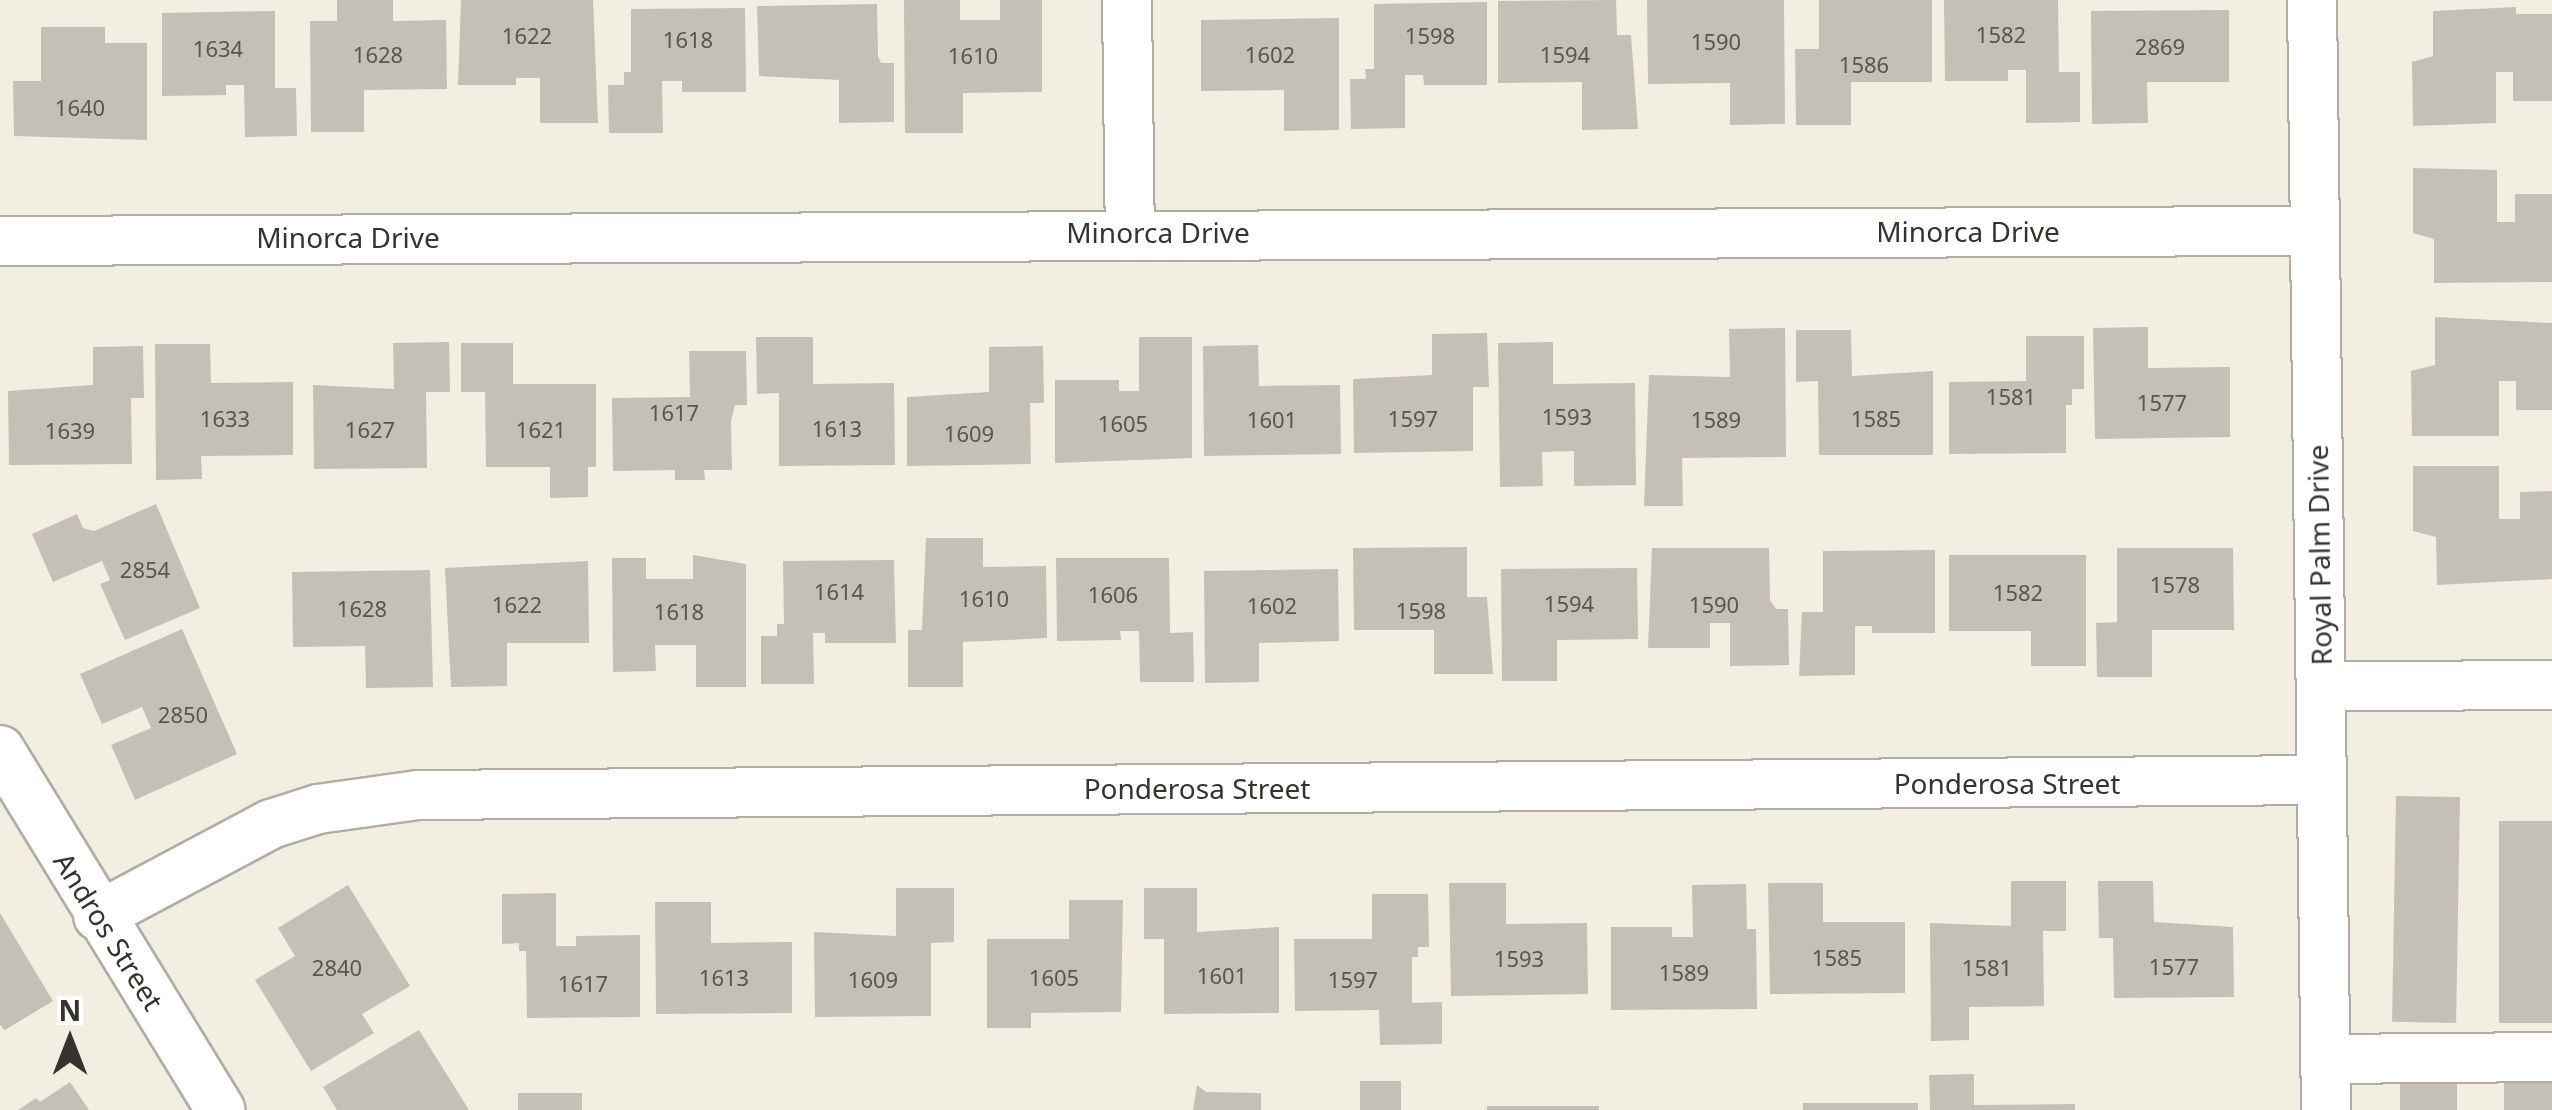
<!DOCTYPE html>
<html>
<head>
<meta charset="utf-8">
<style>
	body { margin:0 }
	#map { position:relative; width:2552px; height:1110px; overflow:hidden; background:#f3eee2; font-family:"Noto Sans",sans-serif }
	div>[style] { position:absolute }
	.building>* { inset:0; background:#c5c0b5; transform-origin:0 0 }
	.roads { filter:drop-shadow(2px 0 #b2ada2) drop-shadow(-2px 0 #b2ada2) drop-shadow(0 2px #b2ada2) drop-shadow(0 -2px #b2ada2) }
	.minor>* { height:48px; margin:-24px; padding:0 24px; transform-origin:24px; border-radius:24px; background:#fff }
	span { translate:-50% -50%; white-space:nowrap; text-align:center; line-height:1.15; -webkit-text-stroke:8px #fff; paint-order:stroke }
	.number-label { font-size:22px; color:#595650 }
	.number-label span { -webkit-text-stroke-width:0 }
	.street-label { font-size:28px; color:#35332e }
	.north { position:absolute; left:20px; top:990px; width:100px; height:100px; -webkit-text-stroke:8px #fff; paint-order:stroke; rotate:0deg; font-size:28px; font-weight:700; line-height:40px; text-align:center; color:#35332e }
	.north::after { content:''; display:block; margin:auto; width:35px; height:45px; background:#35332e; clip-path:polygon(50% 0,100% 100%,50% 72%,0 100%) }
</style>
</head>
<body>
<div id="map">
	<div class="building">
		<div style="clip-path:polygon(337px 0,393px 0,393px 21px,446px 20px,447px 89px,364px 90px,364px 132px,311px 132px,310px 21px,337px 21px)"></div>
		<div style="clip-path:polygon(461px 0,593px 0,598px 123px,540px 123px,540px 78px,516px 78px,516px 85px,458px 85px)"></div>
		<div style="clip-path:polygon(904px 0,960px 0,960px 20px,1000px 20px,1000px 0,1042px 0,1042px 92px,963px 93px,963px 133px,905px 133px)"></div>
		<div style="clip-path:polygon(1616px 0,1617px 35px,1631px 35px,1638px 129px,1582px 130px,1582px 82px,1498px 83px,1498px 1px)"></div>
		<div style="clip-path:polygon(1647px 0,1784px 0,1785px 124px,1730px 125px,1730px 83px,1648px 84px)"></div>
		<div style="clip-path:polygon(1819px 0,1932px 0,1932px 82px,1851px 82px,1851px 125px,1796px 125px,1795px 49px,1819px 49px)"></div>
		<div style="clip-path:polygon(1944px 0,2058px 0,2059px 72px,2080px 72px,2080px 122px,2026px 123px,2026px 70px,2008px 70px,2008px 81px,1945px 81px)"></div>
		<div style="clip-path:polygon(1487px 2px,1487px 85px,1424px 85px,1423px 75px,1405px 75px,1405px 128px,1351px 129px,1350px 79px,1366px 79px,1365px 69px,1374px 69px,1374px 4px)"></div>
		<div style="clip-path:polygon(877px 4px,878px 56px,881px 63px,894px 63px,894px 122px,839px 123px,839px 80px,759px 76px,757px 6px)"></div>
		<div style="clip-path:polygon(2516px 7px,2516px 14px,2552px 14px,2552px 101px,2513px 101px,2513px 72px,2496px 72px,2496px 123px,2413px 126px,2412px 62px,2433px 56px,2433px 11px)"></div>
		<div style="clip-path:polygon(745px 8px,746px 92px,682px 92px,682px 81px,662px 81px,663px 133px,609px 133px,608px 85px,624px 85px,624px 72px,631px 72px,631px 9px)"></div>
		<div style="clip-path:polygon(2229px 10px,2229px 82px,2147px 82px,2148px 123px,2092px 124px,2091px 11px)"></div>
		<div style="clip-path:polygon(275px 11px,275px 88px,296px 88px,297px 136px,245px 137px,244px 85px,226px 85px,226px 95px,162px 96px,162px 13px)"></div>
		<div style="clip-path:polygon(1339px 18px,1339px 130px,1284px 131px,1284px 90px,1201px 91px,1201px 20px)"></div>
		<div style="clip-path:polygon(41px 27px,105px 27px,105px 43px,147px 43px,147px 140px,14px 136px,13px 81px,41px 81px)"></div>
		<div style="clip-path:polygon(2413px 168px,2497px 170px,2497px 222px,2515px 222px,2515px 194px,2552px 194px,2552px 282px,2434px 283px,2434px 239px,2413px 233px)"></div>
		<div style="clip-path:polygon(2435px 317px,2552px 323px,2552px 410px,2516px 410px,2516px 381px,2499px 381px,2499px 436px,2412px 436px,2411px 371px,2435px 365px)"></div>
		<div style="clip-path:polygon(2148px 327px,2148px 368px,2230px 367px,2230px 437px,2095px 439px,2093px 328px)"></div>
		<div style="clip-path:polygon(1785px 328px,1786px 457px,1682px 458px,1683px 506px,1644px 506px,1649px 375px,1730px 377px,1729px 329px)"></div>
		<div style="clip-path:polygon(1796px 330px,1851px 330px,1852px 376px,1933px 371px,1933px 455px,1819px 455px,1818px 381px,1796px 382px)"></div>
		<div style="clip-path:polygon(1487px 333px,1489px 387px,1473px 387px,1473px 451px,1354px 453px,1353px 379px,1432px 375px,1432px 334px)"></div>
		<div style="clip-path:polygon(2026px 336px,2084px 336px,2084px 389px,2072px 389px,2072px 405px,2066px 405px,2066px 453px,1949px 454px,1949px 382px,2026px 381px)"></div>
		<div style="clip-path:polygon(756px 337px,813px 337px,813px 384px,894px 383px,895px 465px,779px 466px,779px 393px,757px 394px)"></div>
		<div style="clip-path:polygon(1139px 337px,1192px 337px,1192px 458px,1055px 463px,1055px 380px,1119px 380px,1119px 391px,1139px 391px)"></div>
		<div style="clip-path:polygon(449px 342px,450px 392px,426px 392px,427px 468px,314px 469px,313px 385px,394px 389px,393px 343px)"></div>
		<div style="clip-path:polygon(1553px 342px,1553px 384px,1635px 383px,1636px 485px,1574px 486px,1574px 451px,1542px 452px,1543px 486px,1500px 487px,1498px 343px)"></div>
		<div style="clip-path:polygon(461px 343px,513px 343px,513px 384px,596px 384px,596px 467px,588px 467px,588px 497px,550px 498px,550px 467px,486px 467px,485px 392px,461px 392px)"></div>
		<div style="clip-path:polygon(155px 344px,210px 344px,211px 383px,293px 382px,293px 455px,201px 456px,202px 479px,156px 480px)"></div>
		<div style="clip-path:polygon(1258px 345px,1259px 386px,1340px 385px,1341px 454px,1204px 456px,1203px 346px)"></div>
		<div style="clip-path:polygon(143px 346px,144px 398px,131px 398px,132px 464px,9px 465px,8px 391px,93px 385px,93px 347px)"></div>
		<div style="clip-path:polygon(1043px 346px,1044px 403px,1030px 403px,1031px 464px,907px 466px,907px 397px,989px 392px,989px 347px)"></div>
		<div style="clip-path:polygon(689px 351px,746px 351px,747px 405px,735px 405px,731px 421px,732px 470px,704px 470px,705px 480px,675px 480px,675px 470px,613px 471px,612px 398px,690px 397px)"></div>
		<div style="clip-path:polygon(2413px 466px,2499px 466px,2499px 519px,2520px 519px,2520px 492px,2552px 491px,2552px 579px,2437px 585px,2436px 537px,2413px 531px)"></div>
		<div style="clip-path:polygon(156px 504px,200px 608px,125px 640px,100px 584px,110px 580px,102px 561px,53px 582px,32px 534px,77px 514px,83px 528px,94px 531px)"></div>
		<div style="clip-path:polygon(926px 538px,983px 538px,983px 567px,1046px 566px,1047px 638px,963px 642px,963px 687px,908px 687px,908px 630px,922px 630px)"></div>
		<div style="clip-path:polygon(1467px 547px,1467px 597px,1487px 597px,1493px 674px,1434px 674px,1434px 630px,1354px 630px,1353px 548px)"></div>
		<div style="clip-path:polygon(1652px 548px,1769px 548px,1770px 600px,1776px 609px,1788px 609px,1789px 665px,1730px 666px,1730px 623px,1710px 623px,1710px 648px,1648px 648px)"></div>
		<div style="clip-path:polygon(2117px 548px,2233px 548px,2234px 630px,2152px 630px,2152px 677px,2097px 677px,2096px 623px,2117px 622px)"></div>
		<div style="clip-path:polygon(1935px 550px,1935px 633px,1872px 633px,1872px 626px,1855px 626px,1855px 675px,1799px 676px,1802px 612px,1823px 612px,1823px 551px)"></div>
		<div style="clip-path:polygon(693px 555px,746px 564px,746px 687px,696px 687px,696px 645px,655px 645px,656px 671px,613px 672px,612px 558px,646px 558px,646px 579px,693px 579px)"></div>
		<div style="clip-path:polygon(1949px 555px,2086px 555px,2086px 666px,2031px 666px,2031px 631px,1949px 631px)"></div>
		<div style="clip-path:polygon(1056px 558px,1169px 558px,1170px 633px,1193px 632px,1194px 682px,1140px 682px,1139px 631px,1120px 631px,1121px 640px,1057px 641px)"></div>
		<div style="clip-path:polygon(894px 560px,896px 643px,825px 643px,825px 633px,813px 633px,814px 684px,761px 684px,761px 636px,777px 636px,777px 624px,784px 624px,783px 561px)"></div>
		<div style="clip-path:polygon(588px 561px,589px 643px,507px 643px,507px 686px,451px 687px,445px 568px)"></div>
		<div style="clip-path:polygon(1637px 568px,1638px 639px,1557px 640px,1557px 681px,1502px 681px,1501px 569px)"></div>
		<div style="clip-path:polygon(1338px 569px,1339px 641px,1259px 643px,1259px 682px,1205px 683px,1204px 571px)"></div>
		<div style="clip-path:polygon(430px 570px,433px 687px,366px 688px,365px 646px,293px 647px,292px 572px)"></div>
		<div style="clip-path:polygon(182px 629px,237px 754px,135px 800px,111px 745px,151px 728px,142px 707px,102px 724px,80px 674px)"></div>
		<div style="left:2460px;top:797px;width:226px;height:64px;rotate:91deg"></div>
		<div style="left:2499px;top:821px;width:53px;height:202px"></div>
		<div style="clip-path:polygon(2011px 881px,2066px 881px,2066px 931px,2043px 931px,2044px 1006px,1969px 1007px,1969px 1040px,1931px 1041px,1930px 923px,2011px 926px)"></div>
		<div style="clip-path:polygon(2098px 881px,2153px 881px,2154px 922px,2233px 927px,2234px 997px,2114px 998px,2113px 938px,2099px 938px)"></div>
		<div style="clip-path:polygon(1449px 883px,1506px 883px,1506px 924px,1587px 923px,1588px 994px,1451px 996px)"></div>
		<div style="clip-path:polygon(1768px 883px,1823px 883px,1823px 922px,1905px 922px,1905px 993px,1770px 994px)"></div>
		<div style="clip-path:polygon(1746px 884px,1747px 929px,1756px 929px,1757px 1009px,1611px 1010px,1611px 927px,1672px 927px,1672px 937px,1693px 937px,1692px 885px)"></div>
		<div style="clip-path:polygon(348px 885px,410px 986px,362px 1014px,374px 1033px,311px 1071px,255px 980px,295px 956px,278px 928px)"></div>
		<div style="clip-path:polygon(896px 888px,954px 888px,954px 942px,931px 943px,931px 1016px,815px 1017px,814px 932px,896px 936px)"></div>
		<div style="clip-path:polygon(1144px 888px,1197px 888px,1197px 932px,1279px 927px,1279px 1013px,1164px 1014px,1164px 939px,1144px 939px)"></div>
		<div style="clip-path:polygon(556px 893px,556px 946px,576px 946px,576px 936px,640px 935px,640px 1017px,527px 1018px,526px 951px,519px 951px,519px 943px,502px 944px,502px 894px)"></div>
		<div style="clip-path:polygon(1372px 894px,1428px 894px,1429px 947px,1418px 947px,1418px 957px,1412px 957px,1412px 1003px,1442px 1002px,1442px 1044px,1380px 1045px,1379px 1010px,1295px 1011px,1294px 939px,1372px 939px)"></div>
		<div style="clip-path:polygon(1069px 900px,1123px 900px,1121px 1012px,1031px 1013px,1031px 1028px,987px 1028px,987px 939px,1069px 939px)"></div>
		<div style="clip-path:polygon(655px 902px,711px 902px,711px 943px,792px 942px,792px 1013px,656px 1014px)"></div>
		<div style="clip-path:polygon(0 913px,53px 1001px,5px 1030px,0 1025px)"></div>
		<div style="clip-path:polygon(419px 1030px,469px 1110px,337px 1110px,323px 1087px)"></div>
		<div style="clip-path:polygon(1974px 1074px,1974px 1105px,2075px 1104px,2075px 1110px,1930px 1110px,1929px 1075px)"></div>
		<div style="left:1360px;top:1081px;width:41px;height:29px"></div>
		<div style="left:2552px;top:1081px;width:29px;height:48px;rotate:90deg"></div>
		<div style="clip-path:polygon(70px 1082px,89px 1110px,18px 1110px,36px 1098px,40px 1102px)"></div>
		<div style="left:2400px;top:1082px;width:57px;height:28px"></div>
		<div style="clip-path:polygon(1197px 1085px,1206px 1092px,1261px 1093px,1261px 1110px,1193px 1110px)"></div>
		<div style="left:518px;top:1093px;width:64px;height:17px"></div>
		<div style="left:1803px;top:1103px;width:115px;height:7px"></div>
		<div style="left:1487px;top:1106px;width:112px;height:4px"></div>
	</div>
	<div class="roads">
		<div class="minor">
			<div style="left:1127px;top:0;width:232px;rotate:89.3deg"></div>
			<div style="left:2312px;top:0;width:1110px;rotate:89.28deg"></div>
			<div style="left:0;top:241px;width:2315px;rotate:-0.25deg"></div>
			<div style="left:2321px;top:686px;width:231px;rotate:-0.2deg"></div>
			<div style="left:0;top:750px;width:422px;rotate:58.5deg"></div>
			<div style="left:98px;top:916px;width:196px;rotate:-28deg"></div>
			<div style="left:271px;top:824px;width:49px;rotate:-17.7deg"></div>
			<div style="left:318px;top:809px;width:101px;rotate:-8deg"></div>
			<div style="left:418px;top:795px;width:1904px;rotate:-0.45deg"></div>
			<div style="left:2325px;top:1059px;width:227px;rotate:-0.5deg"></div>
		</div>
	</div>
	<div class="number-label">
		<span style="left:2001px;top:35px">1582</span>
		<span style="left:527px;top:36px">1622</span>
		<span style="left:1430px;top:36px">1598</span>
		<span style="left:688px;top:40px">1618</span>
		<span style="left:1716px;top:42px">1590</span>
		<span style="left:2160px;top:47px">2869</span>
		<span style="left:218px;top:49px">1634</span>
		<span style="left:378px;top:55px">1628</span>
		<span style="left:1270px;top:55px">1602</span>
		<span style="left:1565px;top:55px">1594</span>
		<span style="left:973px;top:56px">1610</span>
		<span style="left:1864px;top:65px">1586</span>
		<span style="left:80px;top:108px">1640</span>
		<span style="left:2011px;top:397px">1581</span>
		<span style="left:2162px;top:403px">1577</span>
		<span style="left:674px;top:413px">1617</span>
		<span style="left:1567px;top:417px">1593</span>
		<span style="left:225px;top:419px">1633</span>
		<span style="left:1413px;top:419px">1597</span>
		<span style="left:1876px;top:419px">1585</span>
		<span style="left:1272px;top:420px">1601</span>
		<span style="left:1716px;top:420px">1589</span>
		<span style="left:1123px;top:424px">1605</span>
		<span style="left:837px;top:429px">1613</span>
		<span style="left:370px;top:430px">1627</span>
		<span style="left:541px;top:430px">1621</span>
		<span style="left:70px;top:431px">1639</span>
		<span style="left:969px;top:434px">1609</span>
		<span style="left:145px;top:570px">2854</span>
		<span style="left:2175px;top:585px">1578</span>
		<span style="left:839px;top:592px">1614</span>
		<span style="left:2018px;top:593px">1582</span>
		<span style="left:1113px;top:595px">1606</span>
		<span style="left:984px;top:599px">1610</span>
		<span style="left:1569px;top:604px">1594</span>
		<span style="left:517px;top:605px">1622</span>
		<span style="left:1714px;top:605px">1590</span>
		<span style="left:1272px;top:606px">1602</span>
		<span style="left:362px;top:609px">1628</span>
		<span style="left:1421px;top:611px">1598</span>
		<span style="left:679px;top:612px">1618</span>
		<span style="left:183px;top:715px">2850</span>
		<span style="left:1837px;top:958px">1585</span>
		<span style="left:1519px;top:959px">1593</span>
		<span style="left:2174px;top:967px">1577</span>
		<span style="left:337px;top:968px">2840</span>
		<span style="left:1987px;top:968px">1581</span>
		<span style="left:1684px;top:973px">1589</span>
		<span style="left:1222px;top:976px">1601</span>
		<span style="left:724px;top:978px">1613</span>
		<span style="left:1054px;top:978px">1605</span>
		<span style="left:873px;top:980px">1609</span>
		<span style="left:1353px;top:980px">1597</span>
		<span style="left:583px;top:984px">1617</span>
	</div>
	<div class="street-label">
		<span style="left:1968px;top:231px">Minorca Drive</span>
		<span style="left:1158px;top:232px">Minorca Drive</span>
		<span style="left:348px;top:237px">Minorca Drive</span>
		<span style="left:2319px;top:555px;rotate:-91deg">Royal Palm Drive</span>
		<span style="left:2007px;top:783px">Ponderosa Street</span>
		<span style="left:1197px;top:788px">Ponderosa Street</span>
		<span style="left:109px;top:931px;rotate:58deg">Andros Street</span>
	</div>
	<div class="north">N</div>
</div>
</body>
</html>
